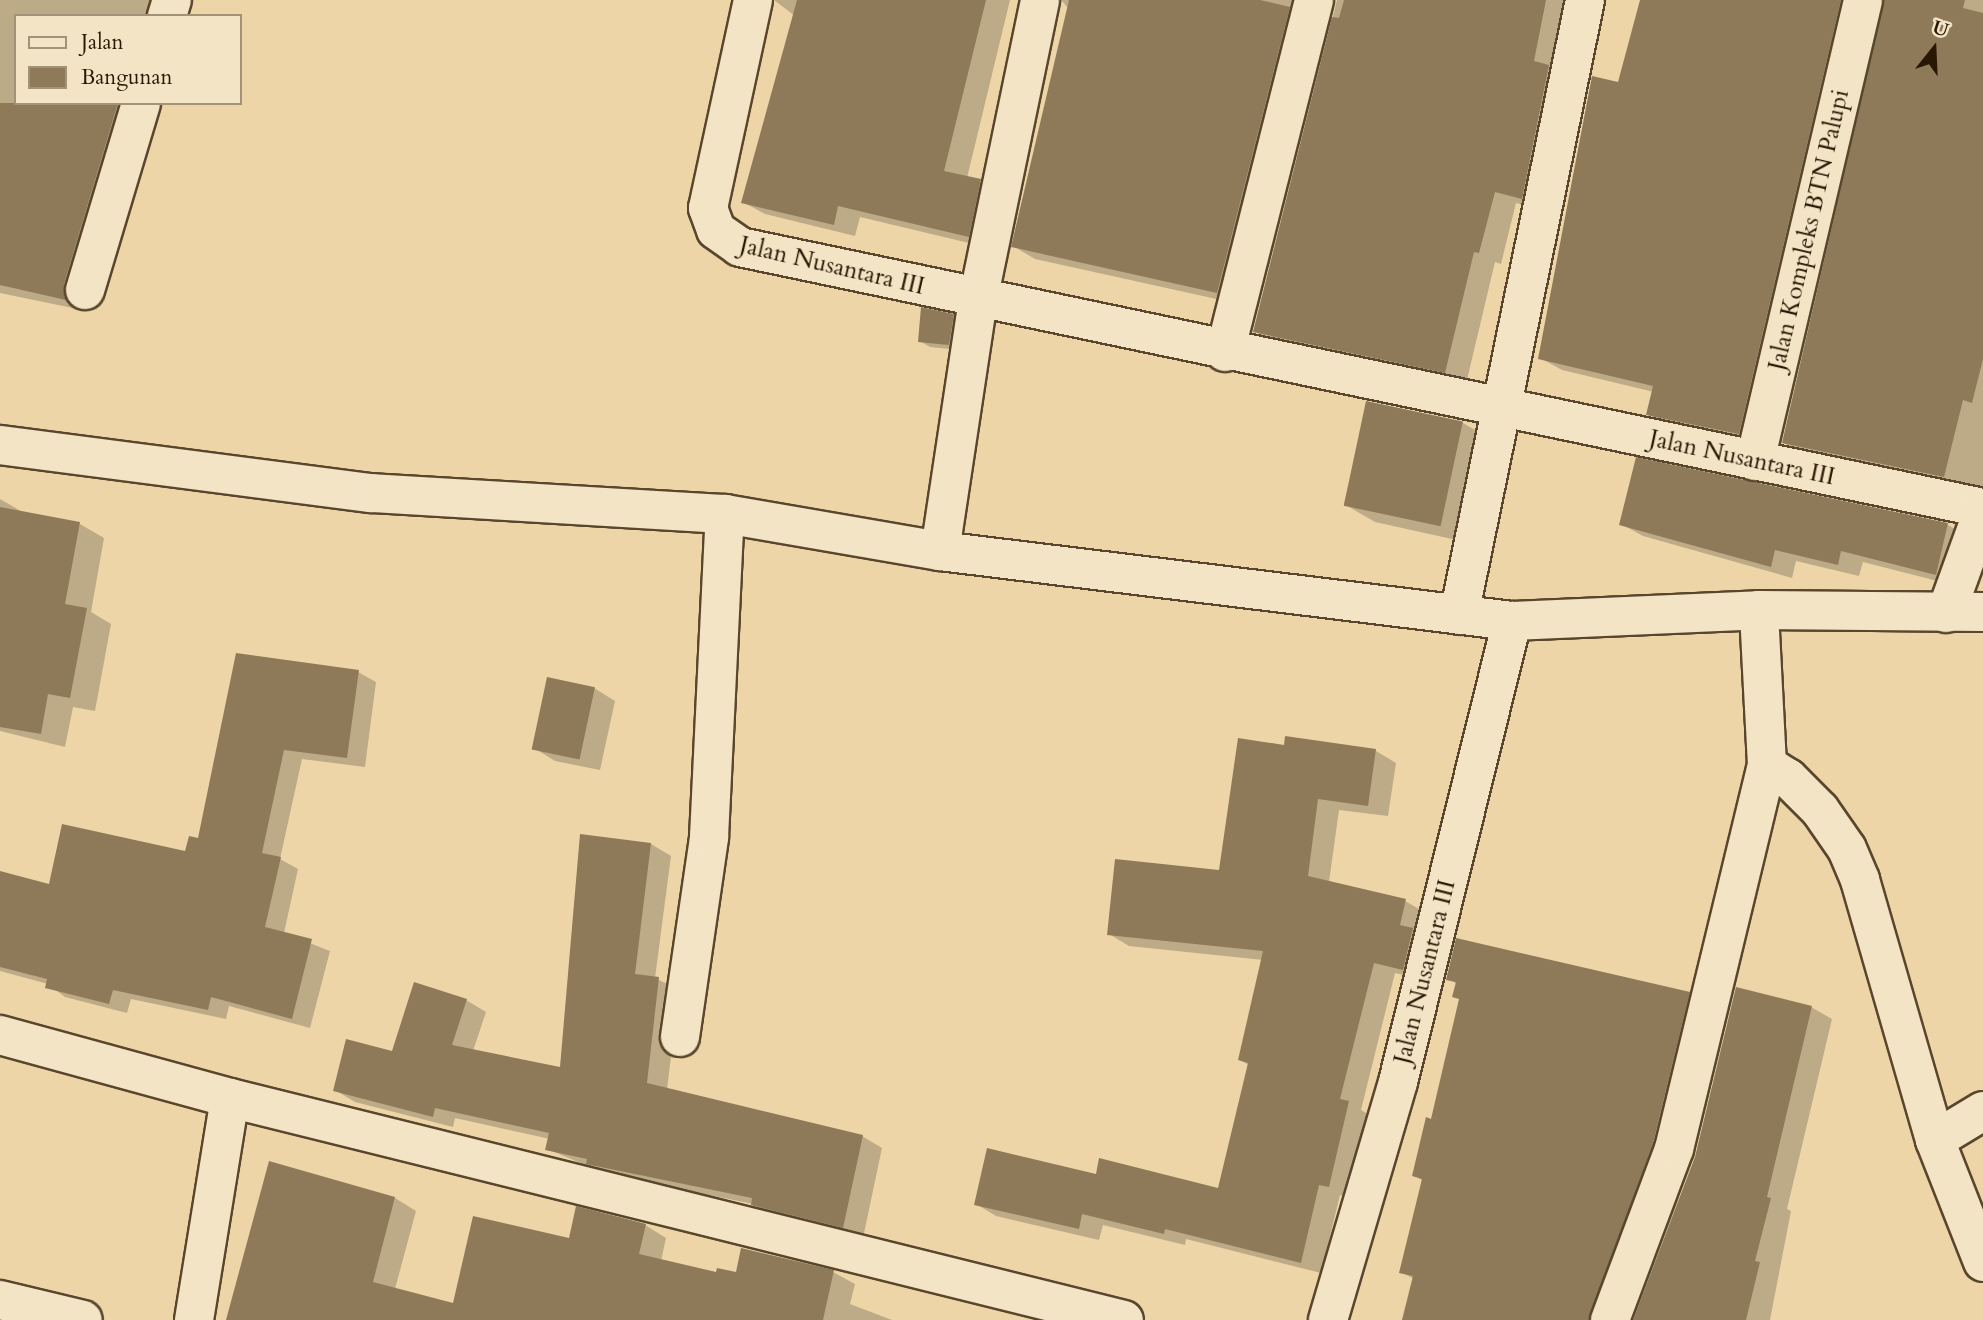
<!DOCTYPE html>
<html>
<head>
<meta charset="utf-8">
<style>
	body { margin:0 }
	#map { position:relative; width:1983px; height:1320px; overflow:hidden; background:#edd5a8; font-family:Cardo,serif }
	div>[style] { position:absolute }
	.shadow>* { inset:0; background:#0003 }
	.building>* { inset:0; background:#8e7a59; transform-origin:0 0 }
	.roads { filter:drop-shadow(2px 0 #59462c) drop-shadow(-2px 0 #59462c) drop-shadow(0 2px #59462c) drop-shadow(0 -2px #59462c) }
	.minor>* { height:38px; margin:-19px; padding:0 19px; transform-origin:19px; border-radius:19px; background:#f3e4c6 }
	span { translate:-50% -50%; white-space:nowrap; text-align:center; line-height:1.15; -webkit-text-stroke:7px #f3e4c6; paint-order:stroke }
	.street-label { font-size:24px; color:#281703 }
	.legend { position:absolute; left:14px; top:14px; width:228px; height:91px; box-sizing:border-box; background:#f3e4c6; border:2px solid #a29278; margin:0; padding:9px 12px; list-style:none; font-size:21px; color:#281703 }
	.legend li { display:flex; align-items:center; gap:14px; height:35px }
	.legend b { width:35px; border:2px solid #a29278 }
	.north { position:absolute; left:1899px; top:14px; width:70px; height:70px; -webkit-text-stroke:5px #f3e4c6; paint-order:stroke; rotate:18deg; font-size:19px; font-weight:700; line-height:28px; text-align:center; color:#281703 }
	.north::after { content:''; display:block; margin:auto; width:24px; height:32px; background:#281703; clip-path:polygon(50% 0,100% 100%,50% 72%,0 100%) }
</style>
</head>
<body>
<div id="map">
	<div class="shadow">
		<div style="clip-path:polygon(0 0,177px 0,170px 16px,16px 16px,16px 103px,145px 103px,85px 297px,87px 311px,0 293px)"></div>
		<div style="clip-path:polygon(774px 0,1010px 0,967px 178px,1001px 193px,990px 248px,860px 217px,855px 236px,765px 214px,743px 202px,795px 16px)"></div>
		<div style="clip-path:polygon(1061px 0,1320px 0,1239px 304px,1035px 259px,1013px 246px,1068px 8px)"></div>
		<div style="clip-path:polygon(1337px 0,1571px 0,1543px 210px,1516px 203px,1501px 264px,1495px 262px,1466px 384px,1276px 344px,1255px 331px)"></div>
		<div style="clip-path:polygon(1641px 0,1869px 0,1760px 445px,1670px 426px,1648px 414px,1654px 392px,1562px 370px,1540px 358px,1593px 78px,1619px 84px)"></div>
		<div style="clip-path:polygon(1885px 0,1983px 0,1983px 488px,1805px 455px,1784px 443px)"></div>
		<div style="clip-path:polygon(953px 316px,964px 322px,959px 350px,930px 347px,920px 341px)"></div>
		<div style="clip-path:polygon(1367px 403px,1463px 423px,1494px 441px,1470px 543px,1375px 522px,1344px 504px)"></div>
		<div style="clip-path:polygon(0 499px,26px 514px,80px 524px,104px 538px,91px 612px,111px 624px,95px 711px,73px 707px,65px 747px,0 731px)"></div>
		<div style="clip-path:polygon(1621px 524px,1948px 525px,1969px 537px,1957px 586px,1863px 562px,1859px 576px,1796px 561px,1792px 578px,1643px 536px)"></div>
		<div style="clip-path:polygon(237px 655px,358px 672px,376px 682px,365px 767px,302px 759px,280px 859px,298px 869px,284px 933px,330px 951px,310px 1028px,229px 1006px,226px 1019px,131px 999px,127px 1013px,65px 997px,48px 984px,0 971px,0 873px,51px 886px,187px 853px,199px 840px)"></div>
		<div style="clip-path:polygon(594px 688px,615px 701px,600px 770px,555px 761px,534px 748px)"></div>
		<div style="clip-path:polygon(1285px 747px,1376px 751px,1396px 763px,1388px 816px,1339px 810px,1329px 882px,1405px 901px,1426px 913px,1424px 980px,1395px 973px,1361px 1110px,1369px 1115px,1349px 1198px,1340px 1195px,1321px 1273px,1186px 1239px,1185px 1245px,1103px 1225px,1099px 1240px,996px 1216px,976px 1204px,1097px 1176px,1219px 1190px,1249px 1065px,1240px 1060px,1263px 960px,1129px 946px,1109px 934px,1221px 872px)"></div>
		<div style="clip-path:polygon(581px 836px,651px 844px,671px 856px,655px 978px,679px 990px,667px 1090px,862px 1136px,882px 1148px,863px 1238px,773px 1215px,753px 1204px,607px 1174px,547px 1149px,550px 1139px,455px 1118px,453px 1127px,355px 1102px,335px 1090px,466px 1000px,486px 1012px,473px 1051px,562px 1069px)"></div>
		<div style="clip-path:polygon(1448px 979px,1689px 994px,1710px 1006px,1612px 1320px,1404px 1320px,1414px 1279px,1401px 1272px,1423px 1181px,1414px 1175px,1433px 1121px,1461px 1000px,1457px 984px)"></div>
		<div style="clip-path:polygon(1811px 1007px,1832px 1019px,1787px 1209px,1791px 1211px,1770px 1320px,1635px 1320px)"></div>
		<div style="clip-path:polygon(395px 1198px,416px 1211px,395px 1289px,454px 1305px,570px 1240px,645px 1225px,666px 1238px,661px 1261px,717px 1274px,833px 1272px,855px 1284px,850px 1304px,892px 1320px,228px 1320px)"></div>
	</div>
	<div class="building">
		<div style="clip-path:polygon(797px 0,986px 0,944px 171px,981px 179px,969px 237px,838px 206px,834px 225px,741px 203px)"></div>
		<div style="clip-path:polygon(1069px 0,1260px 0,1290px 7px,1217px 293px,1011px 247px)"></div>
		<div style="clip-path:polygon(1344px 0,1546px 0,1534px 61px,1549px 65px,1522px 199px,1495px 192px,1479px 253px,1474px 252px,1445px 373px,1253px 332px,1332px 17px,1339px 18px)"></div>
		<div style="clip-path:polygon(1640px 0,1841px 0,1739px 434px,1646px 415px,1653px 386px,1538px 359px,1592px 76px,1618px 82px)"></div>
		<div style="clip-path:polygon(1884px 0,1965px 0,1963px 8px,1983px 13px,1983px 359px,1972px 403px,1963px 400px,1944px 477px,1782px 443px)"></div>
		<div style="clip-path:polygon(0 103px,118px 103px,64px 284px,66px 300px,0 285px)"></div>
		<div style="clip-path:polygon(921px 307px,954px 314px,949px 345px,918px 342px)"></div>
		<div style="left:1366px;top:401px;width:99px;height:107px;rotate:12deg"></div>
		<div style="clip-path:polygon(1636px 457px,1948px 523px,1936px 575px,1841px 551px,1838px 565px,1775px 550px,1771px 567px,1619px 525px)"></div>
		<div style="clip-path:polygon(0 507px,80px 522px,65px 604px,87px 608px,70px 698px,48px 694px,41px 734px,0 727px)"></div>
		<div style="clip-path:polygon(236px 653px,359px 670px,347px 758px,284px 750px,262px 853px,281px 857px,265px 927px,312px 939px,292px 1019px,211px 997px,208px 1010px,113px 990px,109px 1004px,45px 988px,47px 979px,0 967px,0 871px,49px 884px,62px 824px,185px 851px,189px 836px,198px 838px)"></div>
		<div style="left:547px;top:677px;width:49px;height:74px;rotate:12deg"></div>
		<div style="clip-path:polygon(1285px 736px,1376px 749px,1368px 806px,1318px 799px,1308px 876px,1406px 899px,1400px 925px,1413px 928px,1403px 970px,1374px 963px,1340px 1099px,1349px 1101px,1329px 1187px,1319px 1185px,1301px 1263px,1165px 1229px,1164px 1234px,1082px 1214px,1079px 1229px,974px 1205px,987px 1148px,1096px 1174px,1099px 1158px,1218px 1188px,1248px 1063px,1238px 1060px,1263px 951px,1107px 935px,1115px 859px,1219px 870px,1238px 738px,1284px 745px)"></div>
		<div style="clip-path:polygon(580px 834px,651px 843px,635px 974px,659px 977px,647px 1083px,863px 1135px,843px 1228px,751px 1205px,752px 1198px,586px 1164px,587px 1159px,545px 1150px,549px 1133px,435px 1108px,433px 1117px,333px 1091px,346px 1039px,392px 1051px,414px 982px,467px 999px,452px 1045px,560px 1067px)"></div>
		<div style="clip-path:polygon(1456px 938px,1690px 992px,1653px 1143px,1589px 1320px,1402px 1320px,1413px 1276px,1399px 1273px,1422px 1179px,1412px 1176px,1426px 1117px,1431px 1119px,1459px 999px,1452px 997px,1456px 982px,1446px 980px)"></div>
		<div style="clip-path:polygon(1736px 987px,1812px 1006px,1767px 1197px,1771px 1198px,1755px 1261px,1760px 1262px,1746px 1320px,1633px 1320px,1695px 1157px)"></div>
		<div style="clip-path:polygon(269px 1161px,395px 1197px,373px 1282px,453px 1303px,473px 1216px,569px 1238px,576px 1206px,646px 1224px,639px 1254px,716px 1272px,717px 1268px,736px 1272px,741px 1248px,834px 1270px,823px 1320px,226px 1320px)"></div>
	</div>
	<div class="roads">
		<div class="minor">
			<div style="left:753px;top:0;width:213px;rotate:102.2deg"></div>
			<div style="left:708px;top:208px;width:23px;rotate:70deg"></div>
			<div style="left:716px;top:230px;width:29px;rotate:35deg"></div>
			<div style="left:740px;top:247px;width:1270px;rotate:11.86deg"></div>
			<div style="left:167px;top:16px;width:17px;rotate:-73deg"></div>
			<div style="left:85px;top:290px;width:195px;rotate:-73.3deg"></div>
			<div style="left:1225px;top:352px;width:363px;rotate:-75.8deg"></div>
			<div style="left:0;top:445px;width:374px;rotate:7.4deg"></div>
			<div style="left:371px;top:493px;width:355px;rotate:3.4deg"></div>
			<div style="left:725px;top:514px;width:218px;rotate:9.8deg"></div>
			<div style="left:940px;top:551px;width:576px;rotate:6.98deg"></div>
			<div style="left:1512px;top:621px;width:247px;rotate:-2.5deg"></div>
			<div style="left:1759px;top:610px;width:224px;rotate:0.5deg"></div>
			<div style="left:1755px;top:461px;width:473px;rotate:-76.8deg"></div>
			<div style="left:940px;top:551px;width:254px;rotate:-81.4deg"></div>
			<div style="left:978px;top:300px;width:306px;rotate:-78.3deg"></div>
			<div style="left:1946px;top:613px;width:109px;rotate:-70.1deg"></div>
			<div style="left:1459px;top:615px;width:628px;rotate:-78.42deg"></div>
			<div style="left:1767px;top:765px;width:25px;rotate:32deg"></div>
			<div style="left:1788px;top:778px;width:45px;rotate:45deg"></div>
			<div style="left:1820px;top:810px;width:47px;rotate:55.3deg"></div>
			<div style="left:1847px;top:849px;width:34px;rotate:67deg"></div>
			<div style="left:1860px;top:880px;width:271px;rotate:73.9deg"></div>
			<div style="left:1935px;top:1140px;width:131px;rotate:68.5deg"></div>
			<div style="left:0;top:1035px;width:238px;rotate:15.3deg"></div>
			<div style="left:230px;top:1098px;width:921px;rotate:13.95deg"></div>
			<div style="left:680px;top:1037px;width:202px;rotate:-81.7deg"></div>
			<div style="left:709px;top:837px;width:323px;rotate:-87.2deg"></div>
			<div style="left:1935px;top:1140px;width:56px;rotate:-31.1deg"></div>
			<div style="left:0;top:1300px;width:85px;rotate:13.5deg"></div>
			<div style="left:194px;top:1320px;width:225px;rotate:-80.8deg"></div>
			<div style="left:1328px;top:1320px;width:248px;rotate:-73.6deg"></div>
			<div style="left:1398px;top:1082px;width:475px;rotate:-76.1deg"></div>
			<div style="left:1610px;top:1320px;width:183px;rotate:-69.5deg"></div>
			<div style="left:1674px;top:1149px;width:395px;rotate:-76.4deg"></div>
			<div style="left:1767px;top:765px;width:155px;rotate:-93deg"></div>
		</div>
	</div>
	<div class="street-label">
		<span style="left:1809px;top:230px;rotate:-77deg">Jalan Kompleks BTN Palupi</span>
		<span style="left:832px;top:266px;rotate:13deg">Jalan Nusantara III</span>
		<span style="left:1742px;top:458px;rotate:12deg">Jalan Nusantara III</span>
		<span style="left:1425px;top:972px;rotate:-76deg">Jalan Nusantara III</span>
	</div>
	<ul class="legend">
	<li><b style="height:9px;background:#f3e4c6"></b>Jalan</li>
	<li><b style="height:19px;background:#8e7a59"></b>Bangunan</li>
	</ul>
	<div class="north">U</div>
</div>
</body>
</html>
